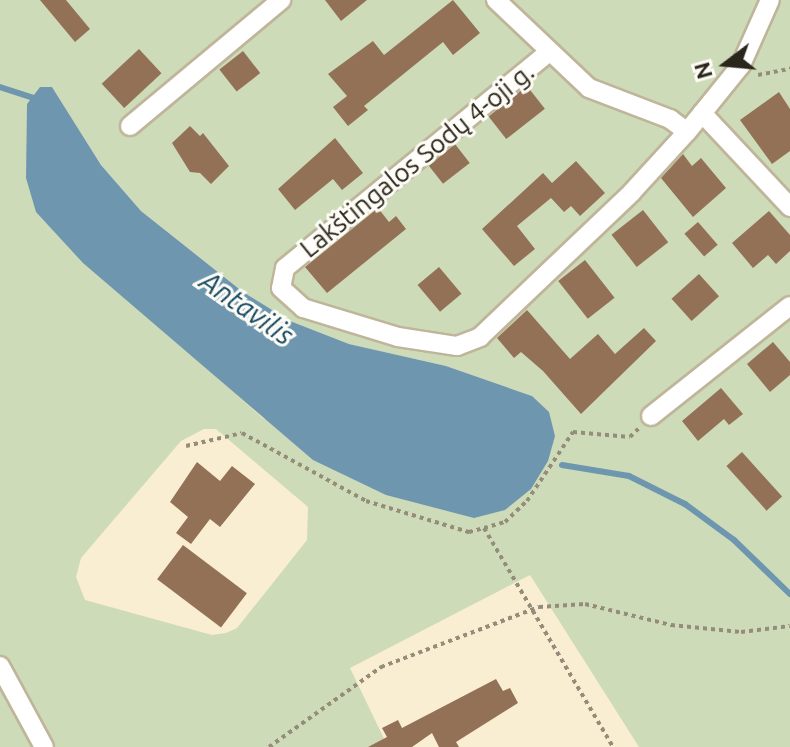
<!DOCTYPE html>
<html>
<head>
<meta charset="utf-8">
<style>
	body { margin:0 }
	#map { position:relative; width:790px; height:747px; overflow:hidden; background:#f9eed2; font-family:Ubuntu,sans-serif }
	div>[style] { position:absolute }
	.green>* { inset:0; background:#cedbb8 }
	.water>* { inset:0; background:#6e96af }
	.stream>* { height:6px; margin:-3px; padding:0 3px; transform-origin:3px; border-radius:3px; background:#6e96af }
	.building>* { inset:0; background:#937157; transform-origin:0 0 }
	.path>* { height:4px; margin-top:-2px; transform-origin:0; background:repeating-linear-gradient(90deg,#958d7a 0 4px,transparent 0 8px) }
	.roads { filter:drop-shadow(2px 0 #bfb59a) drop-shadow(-2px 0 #bfb59a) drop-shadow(0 2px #bfb59a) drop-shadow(0 -2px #bfb59a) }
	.street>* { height:18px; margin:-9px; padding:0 9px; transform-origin:9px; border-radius:9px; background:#fff }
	span { translate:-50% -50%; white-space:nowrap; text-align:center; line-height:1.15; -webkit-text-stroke:6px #fefcf6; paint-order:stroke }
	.street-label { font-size:26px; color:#2a261b }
	.water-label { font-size:28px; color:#154963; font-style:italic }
	.north { position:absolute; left:686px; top:24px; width:80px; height:80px; -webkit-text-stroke:6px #fefcf6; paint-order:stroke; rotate:254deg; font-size:22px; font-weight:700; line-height:32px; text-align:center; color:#2a261b }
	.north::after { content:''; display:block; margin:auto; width:28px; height:36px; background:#2a261b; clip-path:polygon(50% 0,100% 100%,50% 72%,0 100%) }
</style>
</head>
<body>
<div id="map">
	<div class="green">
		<div style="clip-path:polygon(evenodd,0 0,790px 0,790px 747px,639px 747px,530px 575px,350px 668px,388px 747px,0 747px,0 0,52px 87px,101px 165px,141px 211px,243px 292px,290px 321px,349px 344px,446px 366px,532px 396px,264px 419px,187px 351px,27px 135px,27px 104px,52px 87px,0 0,204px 429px,216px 429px,308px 507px,307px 540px,237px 628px,226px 633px,212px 635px,85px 600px,76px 577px,81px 558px,181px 441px,204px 429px)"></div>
	</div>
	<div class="water">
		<div style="clip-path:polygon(40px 87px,52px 87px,101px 165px,141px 211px,243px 292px,290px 321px,349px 344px,446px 366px,532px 396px,549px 412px,555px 436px,548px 461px,531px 489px,505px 510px,474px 518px,386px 495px,313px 460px,83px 263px,36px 212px,26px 178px,27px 104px)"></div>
	</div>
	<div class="stream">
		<div style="left:0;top:87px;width:35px;rotate:18deg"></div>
		<div style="left:562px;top:465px;width:68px;rotate:9.3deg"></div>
		<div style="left:629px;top:476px;width:63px;rotate:26.6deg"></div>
		<div style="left:685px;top:504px;width:61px;rotate:36.3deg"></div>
		<div style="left:734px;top:540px;width:78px;rotate:44deg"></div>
	</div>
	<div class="building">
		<div style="clip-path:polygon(40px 0,66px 0,90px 29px,75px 42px)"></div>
		<div style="clip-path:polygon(325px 0,367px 0,341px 21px)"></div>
		<div style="clip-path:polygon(453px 0,480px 33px,453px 55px,443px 42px,364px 106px,368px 110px,348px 126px,333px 107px,347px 96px,328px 74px,373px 41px,384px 55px)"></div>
		<div style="left:139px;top:49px;width:33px;height:51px;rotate:47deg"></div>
		<div style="left:243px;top:51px;width:28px;height:30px;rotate:52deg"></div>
		<div style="left:527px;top:86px;width:29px;height:49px;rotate:52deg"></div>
		<div style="clip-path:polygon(779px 92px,790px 109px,790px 151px,772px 164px,740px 120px)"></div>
		<div style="clip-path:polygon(190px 126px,200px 136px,203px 133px,229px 166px,211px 184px,200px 173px,190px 172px,172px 143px)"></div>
		<div style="clip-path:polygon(335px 138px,363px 173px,342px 190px,333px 179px,295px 210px,278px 189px)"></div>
		<div style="left:455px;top:144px;width:24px;height:34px;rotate:52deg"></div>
		<div style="clip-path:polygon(683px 154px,692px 166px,701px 158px,726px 188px,693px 217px,661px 178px)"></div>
		<div style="clip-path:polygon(576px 161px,605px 193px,580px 216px,571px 206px,564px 212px,551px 198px,517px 226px,535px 249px,514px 266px,482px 229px,543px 173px,552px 183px)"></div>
		<div style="clip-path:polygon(378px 208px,389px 222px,396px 216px,406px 229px,327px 293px,305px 267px)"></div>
		<div style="left:643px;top:210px;width:41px;height:40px;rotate:52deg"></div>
		<div style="clip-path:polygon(769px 211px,790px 235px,790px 251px,776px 264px,768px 255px,753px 268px,732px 243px)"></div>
		<div style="left:698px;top:222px;width:30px;height:18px;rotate:49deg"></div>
		<div style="left:585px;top:260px;width:48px;height:34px;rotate:52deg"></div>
		<div style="left:439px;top:267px;width:35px;height:28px;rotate:50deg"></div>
		<div style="left:699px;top:274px;width:30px;height:37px;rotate:48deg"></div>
		<div style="clip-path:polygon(527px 310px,570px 359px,598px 334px,615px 354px,644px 328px,656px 341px,581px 414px,543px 371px,521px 352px,514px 358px,497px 338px)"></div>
		<div style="clip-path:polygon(773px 342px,790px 362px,790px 375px,770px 392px,747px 364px)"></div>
		<div style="clip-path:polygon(721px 388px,743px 414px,729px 425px,724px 419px,698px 441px,682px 421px)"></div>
		<div style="left:742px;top:452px;width:60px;height:21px;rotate:48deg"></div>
		<div style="clip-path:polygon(197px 462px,220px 481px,232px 466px,255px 484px,220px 527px,210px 519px,191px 544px,176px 533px,188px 517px,170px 502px)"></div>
		<div style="left:183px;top:545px;width:80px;height:43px;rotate:37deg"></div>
		<div style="clip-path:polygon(496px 679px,503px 691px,510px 688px,518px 703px,456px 742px,459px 747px,439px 747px,432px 733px,412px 747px,368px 747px,387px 737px,382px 728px,398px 720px,402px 728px)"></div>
	</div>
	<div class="path">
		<div style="left:758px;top:75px;width:33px;rotate:-11deg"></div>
		<div style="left:186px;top:446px;width:57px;rotate:-13.1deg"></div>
		<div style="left:242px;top:433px;width:141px;rotate:28.7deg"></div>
		<div style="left:366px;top:501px;width:108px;rotate:16.8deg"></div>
		<div style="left:469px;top:532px;width:16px;rotate:-15deg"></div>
		<div style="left:484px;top:528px;width:254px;rotate:59.5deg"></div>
		<div style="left:484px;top:528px;width:22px;rotate:-16deg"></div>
		<div style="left:505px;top:522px;width:30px;rotate:-44deg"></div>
		<div style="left:527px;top:501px;width:83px;rotate:-56.3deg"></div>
		<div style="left:573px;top:432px;width:57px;rotate:5deg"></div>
		<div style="left:630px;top:437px;width:13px;rotate:-45deg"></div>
		<div style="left:269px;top:747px;width:138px;rotate:-35.5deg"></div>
		<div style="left:381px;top:667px;width:169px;rotate:-20.8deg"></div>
		<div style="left:539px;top:607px;width:46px;rotate:-3.7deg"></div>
		<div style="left:585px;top:604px;width:89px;rotate:13.7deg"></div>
		<div style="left:671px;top:625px;width:70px;rotate:5.7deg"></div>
		<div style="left:741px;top:632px;width:49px;rotate:-7deg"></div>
	</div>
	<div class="roads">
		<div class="street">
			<div style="left:496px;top:0;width:128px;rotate:43.4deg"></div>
			<div style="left:589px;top:88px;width:87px;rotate:20.9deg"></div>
			<div style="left:670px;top:119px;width:21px;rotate:37deg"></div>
			<div style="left:549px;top:52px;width:341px;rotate:140.7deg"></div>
			<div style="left:285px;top:268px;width:20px;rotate:101deg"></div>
			<div style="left:281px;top:288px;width:30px;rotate:42deg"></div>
			<div style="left:303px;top:308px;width:99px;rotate:17deg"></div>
			<div style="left:398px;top:337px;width:60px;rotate:8.7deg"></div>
			<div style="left:457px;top:346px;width:25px;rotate:-21deg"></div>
			<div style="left:480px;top:337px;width:210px;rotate:-43.6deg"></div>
			<div style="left:632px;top:192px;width:81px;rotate:-47.5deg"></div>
			<div style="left:687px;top:132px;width:86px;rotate:-51.1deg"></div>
			<div style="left:741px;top:65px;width:71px;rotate:-66deg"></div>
			<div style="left:702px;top:113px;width:129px;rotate:46.9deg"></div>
			<div style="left:130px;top:126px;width:197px;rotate:-39.8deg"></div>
			<div style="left:651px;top:416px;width:177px;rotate:-38.4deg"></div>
			<div style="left:0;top:666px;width:92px;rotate:61.5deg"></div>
		</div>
	</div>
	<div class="street-label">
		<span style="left:417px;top:160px;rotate:-39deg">Lakštingalos Sodų 4-oji g.</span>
	</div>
	<div class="water-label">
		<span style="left:247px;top:308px;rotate:35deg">Antavilis</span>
	</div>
	<div class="north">N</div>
</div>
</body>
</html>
